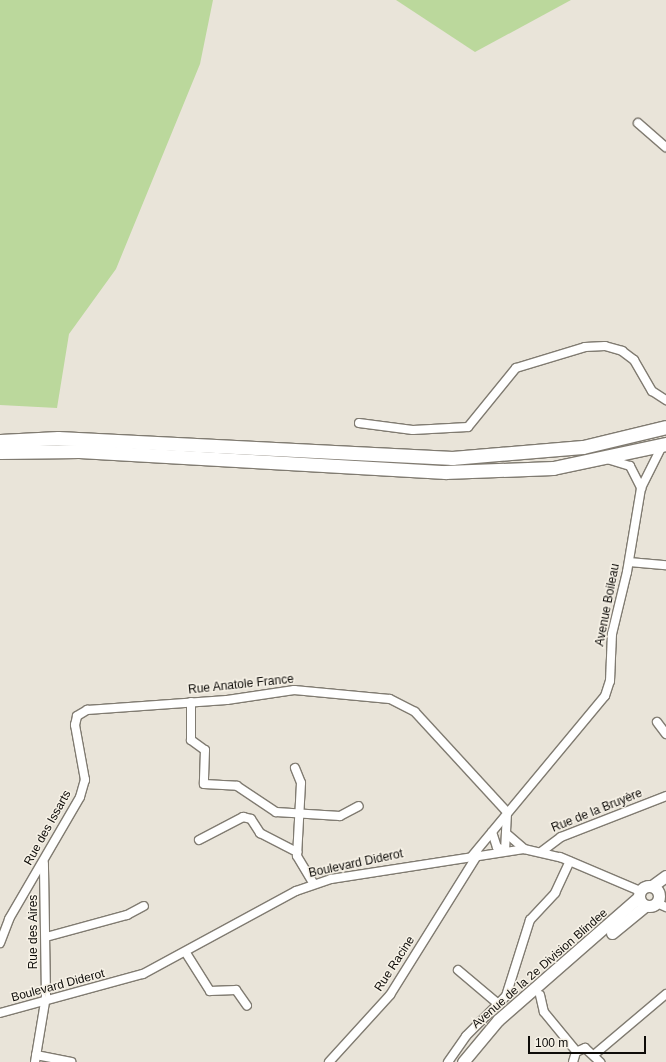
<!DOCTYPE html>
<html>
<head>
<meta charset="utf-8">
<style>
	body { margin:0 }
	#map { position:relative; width:666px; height:1062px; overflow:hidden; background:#e9e4d9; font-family:Arial,sans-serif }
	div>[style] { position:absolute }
	.green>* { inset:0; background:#bbd89c }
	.roads { filter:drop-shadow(1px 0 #807b71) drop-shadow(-1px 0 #807b71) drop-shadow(0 1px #807b71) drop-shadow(0 -1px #807b71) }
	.minor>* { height:8px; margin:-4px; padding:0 4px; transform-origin:4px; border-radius:4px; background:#fff }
	.secondary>* { height:11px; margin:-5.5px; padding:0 5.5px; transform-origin:5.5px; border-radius:5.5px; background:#fff }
	.secondary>.ring { margin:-5.5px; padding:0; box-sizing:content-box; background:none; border:11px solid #fff; border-radius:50% }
	.primary>* { height:13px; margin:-6.5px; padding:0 6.5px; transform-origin:6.5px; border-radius:6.5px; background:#fff }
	span { translate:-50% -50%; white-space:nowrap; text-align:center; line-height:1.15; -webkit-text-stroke:3px #f6f1e6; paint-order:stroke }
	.street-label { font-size:12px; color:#0d0b08 }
	.scale { position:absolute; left:528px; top:1036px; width:118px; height:18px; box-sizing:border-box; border:2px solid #0d0b08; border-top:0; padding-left:5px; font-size:12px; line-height:14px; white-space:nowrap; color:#0d0b08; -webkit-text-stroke:3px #f6f1e6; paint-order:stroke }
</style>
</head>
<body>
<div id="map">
	<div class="green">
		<div style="clip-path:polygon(0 0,213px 0,200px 64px,116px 269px,69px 334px,57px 408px,0 405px)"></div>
		<div style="clip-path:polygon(396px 0,571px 0,475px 52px)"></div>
	</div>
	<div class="roads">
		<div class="minor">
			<div style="left:638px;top:123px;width:37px;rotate:41deg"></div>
			<div style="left:359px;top:423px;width:54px;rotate:7.4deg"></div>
			<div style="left:413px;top:430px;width:55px;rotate:-3.1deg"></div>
			<div style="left:468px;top:427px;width:76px;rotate:-50.9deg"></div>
			<div style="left:516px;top:368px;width:72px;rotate:-16.9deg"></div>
			<div style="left:585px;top:347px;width:20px;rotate:-3deg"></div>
			<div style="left:605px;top:346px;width:18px;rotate:16deg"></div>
			<div style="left:622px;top:351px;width:15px;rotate:37deg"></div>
			<div style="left:634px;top:360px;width:36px;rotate:60deg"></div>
			<div style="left:652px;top:391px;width:17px;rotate:33deg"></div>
			<div style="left:607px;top:459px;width:24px;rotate:17deg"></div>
			<div style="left:630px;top:466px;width:25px;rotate:63deg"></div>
			<div style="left:629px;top:562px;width:37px;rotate:5deg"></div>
			<div style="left:191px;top:702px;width:38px;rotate:90deg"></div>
			<div style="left:191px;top:740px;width:17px;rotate:36deg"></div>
			<div style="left:205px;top:750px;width:34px;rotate:92deg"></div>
			<div style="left:204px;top:784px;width:33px;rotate:3deg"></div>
			<div style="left:237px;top:786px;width:47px;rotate:33.7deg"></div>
			<div style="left:276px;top:812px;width:64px;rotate:3.6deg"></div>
			<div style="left:340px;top:816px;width:21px;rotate:-28deg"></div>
			<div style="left:657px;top:722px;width:15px;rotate:53deg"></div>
			<div style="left:295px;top:768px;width:16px;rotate:68deg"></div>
			<div style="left:301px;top:783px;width:73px;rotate:93.1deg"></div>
			<div style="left:297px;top:856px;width:31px;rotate:59deg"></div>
			<div style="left:492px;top:832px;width:16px;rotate:72deg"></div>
			<div style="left:497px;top:847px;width:9px;rotate:27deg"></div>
			<div style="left:507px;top:834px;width:23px;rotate:41deg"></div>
			<div style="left:199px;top:840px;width:50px;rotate:-27.6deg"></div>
			<div style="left:243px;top:817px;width:8px;rotate:14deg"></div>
			<div style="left:251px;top:819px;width:17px;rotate:57deg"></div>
			<div style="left:260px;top:833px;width:42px;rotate:27.2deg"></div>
			<div style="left:505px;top:851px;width:37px;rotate:-87deg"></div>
			<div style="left:541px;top:852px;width:25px;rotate:-37deg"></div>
			<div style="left:561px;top:837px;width:113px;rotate:-21.3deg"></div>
			<div style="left:472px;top:856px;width:208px;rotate:-50.3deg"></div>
			<div style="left:605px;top:696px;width:16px;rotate:-72deg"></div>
			<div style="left:610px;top:681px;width:47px;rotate:-87.6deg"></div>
			<div style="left:612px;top:634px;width:64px;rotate:-76.4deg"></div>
			<div style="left:627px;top:572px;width:85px;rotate:-80.5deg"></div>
			<div style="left:641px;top:488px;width:47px;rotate:-63.4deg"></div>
			<div style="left:657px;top:903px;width:10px;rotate:24deg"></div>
			<div style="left:46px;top:937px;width:84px;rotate:-15.2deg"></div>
			<div style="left:127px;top:915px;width:19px;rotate:-28deg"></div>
			<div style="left:0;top:943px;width:26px;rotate:-69deg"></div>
			<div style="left:9px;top:919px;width:141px;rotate:-59.8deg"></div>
			<div style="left:80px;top:797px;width:18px;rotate:-74deg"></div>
			<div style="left:85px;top:780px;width:56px;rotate:-100.3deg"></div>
			<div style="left:75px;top:725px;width:9px;rotate:-77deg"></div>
			<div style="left:77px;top:716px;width:12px;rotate:-31deg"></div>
			<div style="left:87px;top:710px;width:140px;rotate:-4.1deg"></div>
			<div style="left:227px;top:700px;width:68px;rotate:-8.5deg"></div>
			<div style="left:294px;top:690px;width:96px;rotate:5.4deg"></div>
			<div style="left:390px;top:699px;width:28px;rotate:27deg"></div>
			<div style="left:415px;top:712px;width:136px;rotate:47.4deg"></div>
			<div style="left:186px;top:953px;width:45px;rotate:57.7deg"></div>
			<div style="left:210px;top:991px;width:26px;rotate:-2deg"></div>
			<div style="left:236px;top:990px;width:19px;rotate:55deg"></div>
			<div style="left:458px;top:970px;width:51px;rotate:40.2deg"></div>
			<div style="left:540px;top:995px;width:17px;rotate:77deg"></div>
			<div style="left:544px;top:1012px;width:50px;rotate:50.6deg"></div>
			<div style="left:0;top:1013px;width:148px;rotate:-15.3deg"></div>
			<div style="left:143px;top:974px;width:174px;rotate:-28.5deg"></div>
			<div style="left:296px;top:891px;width:37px;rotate:-19deg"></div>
			<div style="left:331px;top:879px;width:195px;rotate:-8.8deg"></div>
			<div style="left:524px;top:849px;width:37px;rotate:13deg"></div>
			<div style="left:560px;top:857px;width:87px;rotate:23deg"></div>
			<div style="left:595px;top:1054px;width:93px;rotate:-40.2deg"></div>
			<div style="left:36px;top:1055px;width:36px;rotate:11deg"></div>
			<div style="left:35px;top:1062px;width:67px;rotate:-80.5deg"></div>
			<div style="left:46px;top:996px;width:133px;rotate:-90.9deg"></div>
			<div style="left:329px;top:1062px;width:91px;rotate:-47.7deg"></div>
			<div style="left:390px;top:995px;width:166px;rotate:-58deg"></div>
			<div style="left:448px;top:1062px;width:32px;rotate:-55deg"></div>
			<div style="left:466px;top:1036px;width:57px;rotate:-45deg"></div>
			<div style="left:506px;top:996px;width:80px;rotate:-72.5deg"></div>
			<div style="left:530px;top:920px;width:37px;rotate:-47deg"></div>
			<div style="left:555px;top:893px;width:35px;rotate:-65deg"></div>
			<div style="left:573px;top:1062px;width:10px;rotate:-73deg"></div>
			<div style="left:576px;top:1052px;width:10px;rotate:-24deg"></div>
			<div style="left:585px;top:1048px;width:21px;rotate:43deg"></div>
		</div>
		<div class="secondary">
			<div class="ring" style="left:639px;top:886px;width:9px;height:9px"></div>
			<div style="left:652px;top:886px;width:17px;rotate:-36deg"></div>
			<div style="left:612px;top:933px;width:43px;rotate:-39.3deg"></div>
			<div style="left:463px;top:1062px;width:55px;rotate:-50.2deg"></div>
			<div style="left:498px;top:1020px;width:186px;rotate:-41.1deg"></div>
		</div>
		<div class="primary">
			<div style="left:0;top:441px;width:58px;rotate:-3deg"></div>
			<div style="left:58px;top:438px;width:395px;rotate:2.9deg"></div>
			<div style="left:452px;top:458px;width:131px;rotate:-4.8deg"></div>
			<div style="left:583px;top:447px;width:85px;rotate:-13.5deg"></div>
			<div style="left:0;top:452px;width:79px;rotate:-0.7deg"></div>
			<div style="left:79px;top:451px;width:367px;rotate:3.3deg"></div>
			<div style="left:445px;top:472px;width:108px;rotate:-2.1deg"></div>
			<div style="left:553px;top:468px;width:116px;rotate:-12deg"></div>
		</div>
	</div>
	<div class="street-label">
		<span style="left:608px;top:605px;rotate:-79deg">Avenue Boileau</span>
		<span style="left:241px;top:685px;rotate:-6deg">Rue Anatole France</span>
		<span style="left:597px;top:811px;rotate:-22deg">Rue de la Bruyère</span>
		<span style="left:48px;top:828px;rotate:-61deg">Rue des Issarts</span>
		<span style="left:356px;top:864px;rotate:-12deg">Boulevard Diderot</span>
		<span style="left:34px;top:932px;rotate:-90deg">Rue des Aires</span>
		<span style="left:395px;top:964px;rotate:-57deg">Rue Racine</span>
		<span style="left:540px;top:969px;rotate:-41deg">Avenue de la 2e Division Blindee</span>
		<span style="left:58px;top:986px;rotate:-15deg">Boulevard Diderot</span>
	</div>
	<div class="scale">100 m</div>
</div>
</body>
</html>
